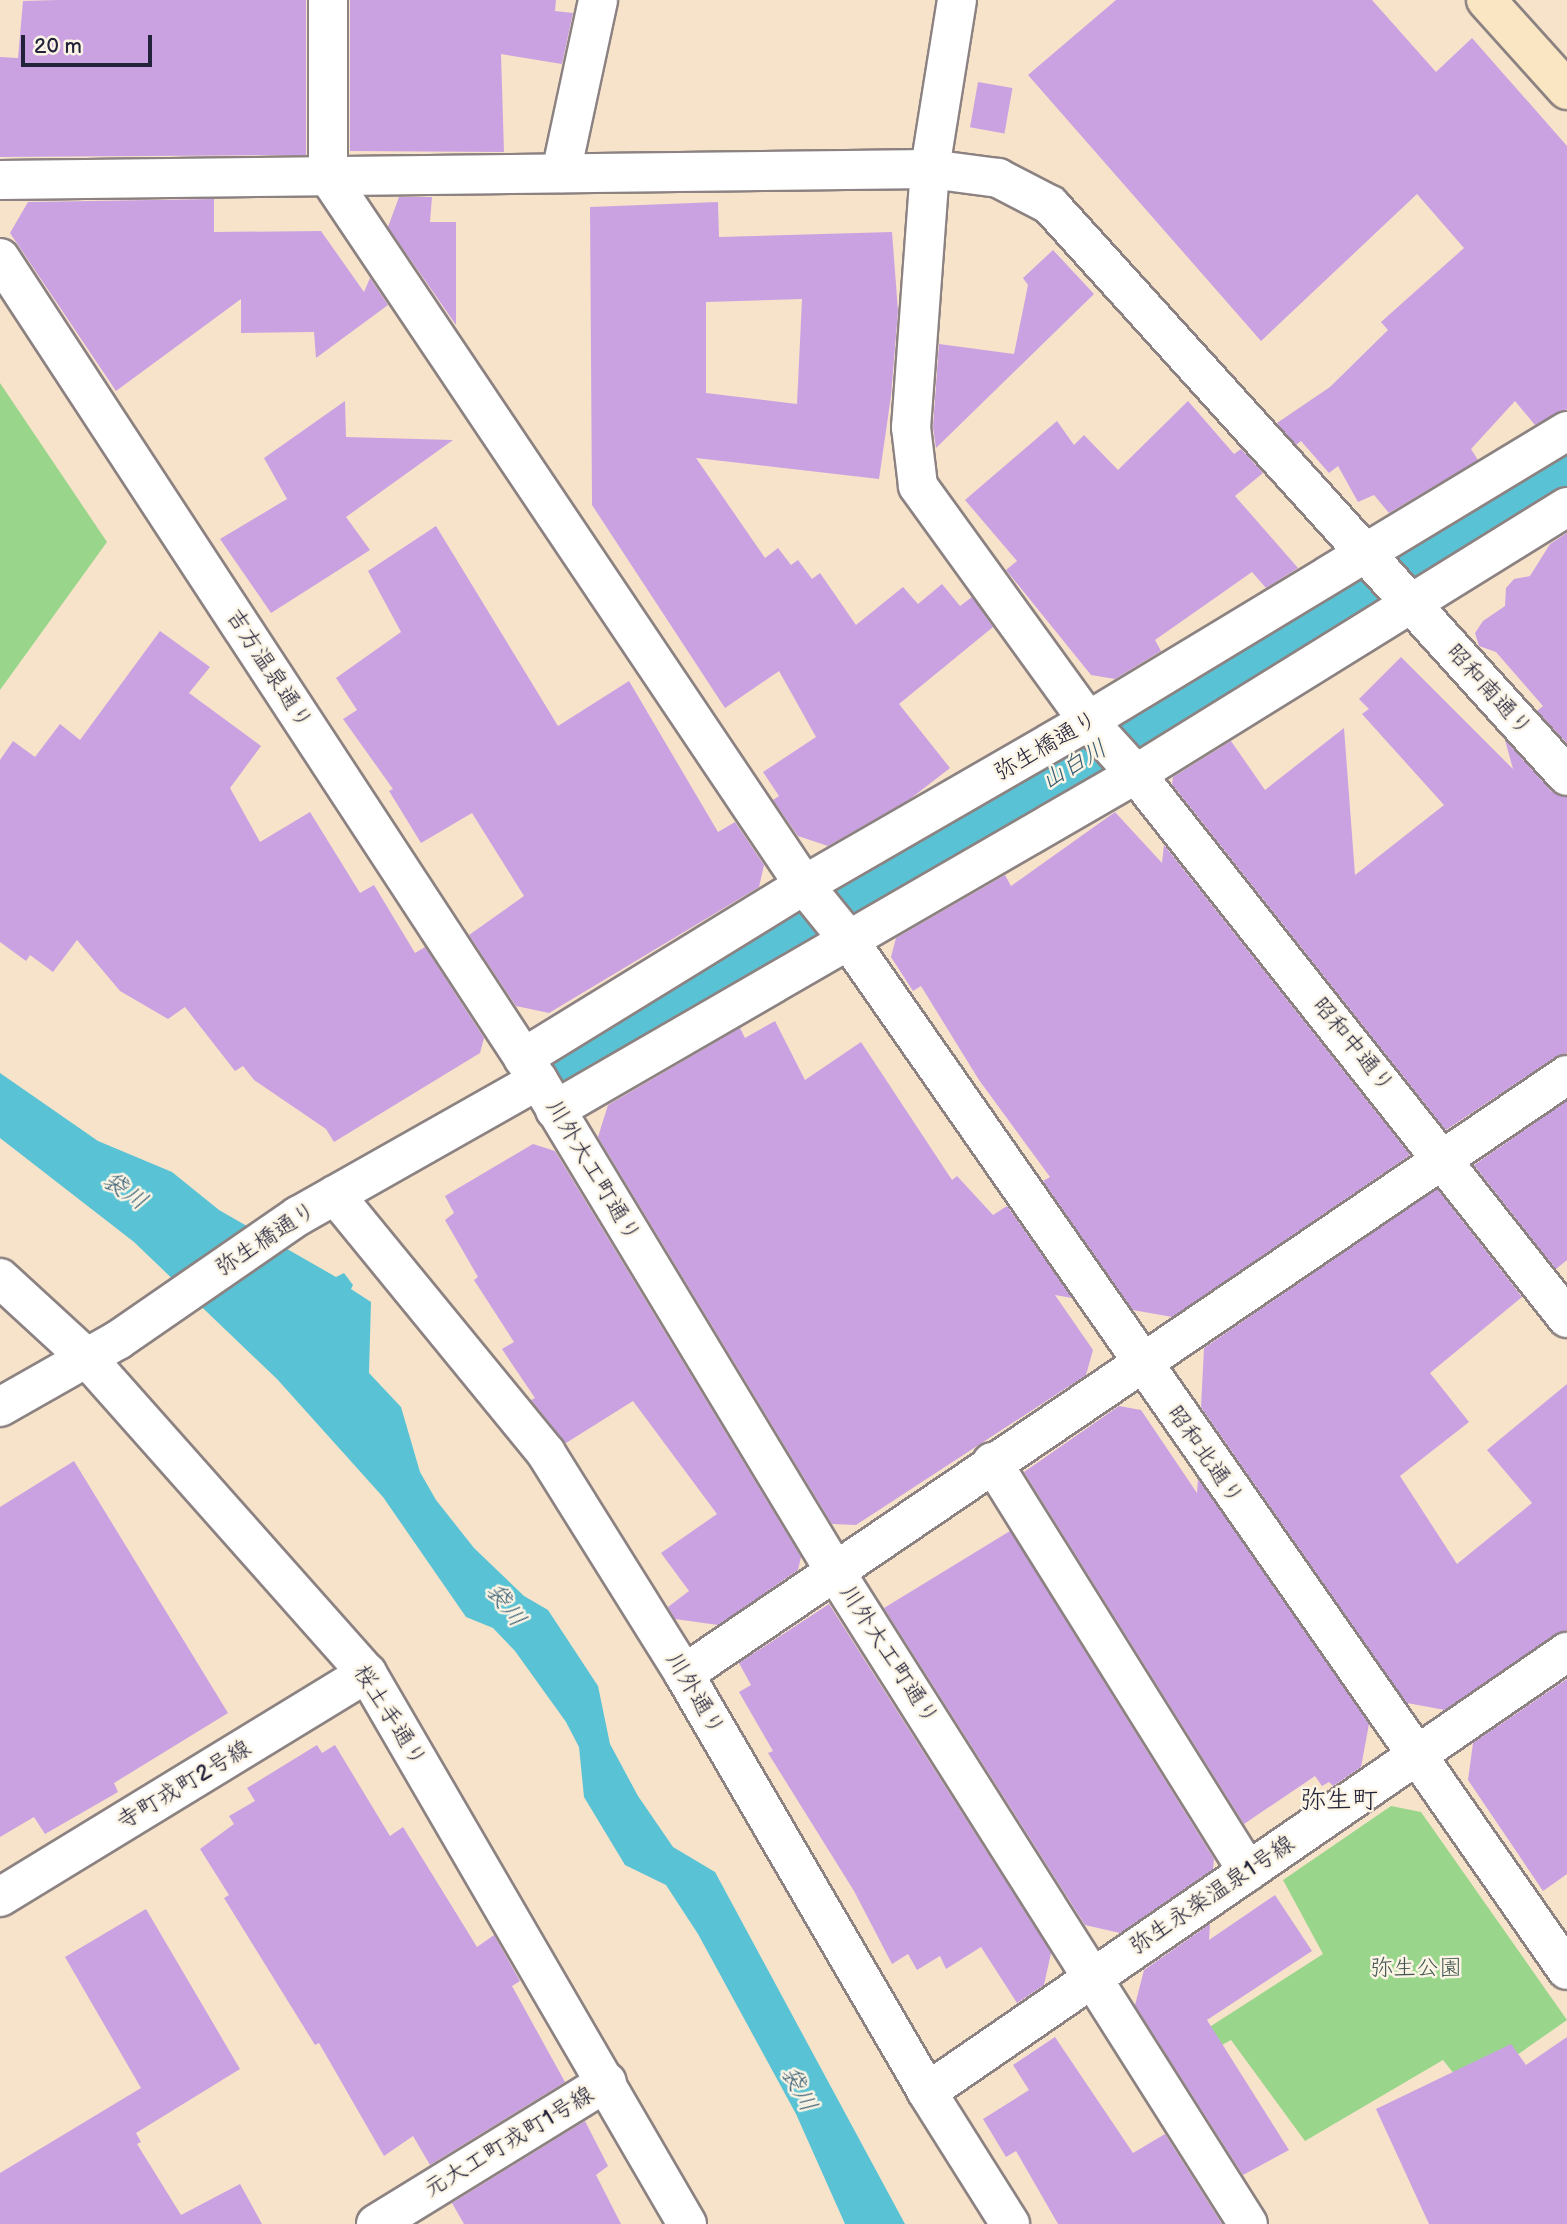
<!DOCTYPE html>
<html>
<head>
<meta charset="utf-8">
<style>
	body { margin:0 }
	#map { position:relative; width:1567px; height:2224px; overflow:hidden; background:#f7e3ca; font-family:"Balsamiq Sans","Klee One",sans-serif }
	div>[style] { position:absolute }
	.green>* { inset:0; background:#99d68b }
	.water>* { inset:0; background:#59c3d5 }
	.river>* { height:79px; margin:-39.5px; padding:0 39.5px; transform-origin:39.5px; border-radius:39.5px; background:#59c3d5 }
	.building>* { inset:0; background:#caa2e2; transform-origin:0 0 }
	.roads { filter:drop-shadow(2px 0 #8c8282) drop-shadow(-2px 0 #8c8282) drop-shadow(0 2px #8c8282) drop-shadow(0 -2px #8c8282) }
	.minor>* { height:38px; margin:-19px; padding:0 19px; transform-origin:19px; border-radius:19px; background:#fff }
	.tertiary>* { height:38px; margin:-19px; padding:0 19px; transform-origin:19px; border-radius:19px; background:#fff }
	.secondary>* { height:38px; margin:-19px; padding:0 19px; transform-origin:19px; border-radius:19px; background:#fbe6c3 }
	span { translate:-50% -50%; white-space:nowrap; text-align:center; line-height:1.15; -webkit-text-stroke:5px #fcf5e5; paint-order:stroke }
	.street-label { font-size:23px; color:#22223b }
	.park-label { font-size:23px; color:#465853 }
	.water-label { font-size:24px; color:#355a71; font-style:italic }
	.quarter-label { font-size:26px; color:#22223b }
	.scale { position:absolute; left:21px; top:35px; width:131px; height:32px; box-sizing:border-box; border:4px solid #22223b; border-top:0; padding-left:9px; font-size:21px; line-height:24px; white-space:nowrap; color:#22223b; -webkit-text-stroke:5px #fcf5e5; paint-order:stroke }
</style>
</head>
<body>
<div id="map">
	<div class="green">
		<div style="clip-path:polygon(0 383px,107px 542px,0 690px)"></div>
		<div style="clip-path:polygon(1391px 1806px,1421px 1812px,1567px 2020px,1467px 2090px,1443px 2060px,1305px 2141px,1231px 2040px,1177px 2070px,1166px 2055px,1323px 1954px,1283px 1880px)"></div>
	</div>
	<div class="water">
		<div style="clip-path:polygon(0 1073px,98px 1141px,172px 1172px,219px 1210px,336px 1277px,344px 1273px,353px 1285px,351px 1289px,371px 1302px,369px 1373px,401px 1407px,420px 1472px,436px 1500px,474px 1548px,524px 1596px,548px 1610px,598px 1686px,610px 1744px,638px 1796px,673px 1847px,715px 1872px,905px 2224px,845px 2224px,796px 2114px,698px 1934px,666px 1885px,625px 1865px,584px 1797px,579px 1747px,566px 1722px,515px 1651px,493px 1628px,466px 1617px,383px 1497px,277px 1379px,134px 1242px,0 1138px)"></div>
	</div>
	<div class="river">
		<div style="left:580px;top:1057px;width:1147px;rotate:-30.61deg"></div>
	</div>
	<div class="building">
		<div style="clip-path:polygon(57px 0,306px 0,306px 155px,0 157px,0 57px,18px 58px,23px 1px)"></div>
		<div style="clip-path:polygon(350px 0,556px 0,555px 11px,573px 13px,562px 64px,501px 54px,504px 152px,350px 151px)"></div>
		<div style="clip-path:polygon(1116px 0,1372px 0,1436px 72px,1472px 38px,1567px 146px,1567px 409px,1535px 425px,1515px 401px,1471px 449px,1478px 460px,1389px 513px,1374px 495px,1358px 502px,1338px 466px,1329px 473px,1301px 441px,1296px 445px,1277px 423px,1330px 387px,1388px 330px,1381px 322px,1464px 248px,1417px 194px,1261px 341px,1028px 75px)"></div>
		<div style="left:978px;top:82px;width:35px;height:46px;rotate:10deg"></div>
		<div style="clip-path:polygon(399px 197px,432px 197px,430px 222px,456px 222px,456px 325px,388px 227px)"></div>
		<div style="clip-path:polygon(214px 199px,214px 232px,321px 231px,364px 292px,370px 278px,388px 305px,316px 358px,314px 332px,241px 333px,241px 299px,116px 391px,10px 233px,28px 202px)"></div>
		<div style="clip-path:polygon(evenodd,718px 202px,719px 237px,892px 232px,898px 311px,891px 396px,879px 479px,696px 458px,765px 558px,778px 548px,791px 565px,798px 560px,812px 579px,820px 573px,856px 625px,903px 587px,918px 604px,942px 584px,960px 606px,972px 597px,993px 627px,899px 704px,950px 768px,910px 799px,828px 846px,798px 836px,773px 800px,779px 796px,763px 772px,816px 737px,779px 671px,725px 708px,592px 505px,590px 207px,718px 202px,802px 299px,797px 404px,706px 393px,706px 302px,802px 299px)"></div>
		<div style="clip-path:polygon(1053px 250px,1094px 294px,936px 448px,933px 427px,939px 344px,1014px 354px,1028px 285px,1023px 278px)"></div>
		<div style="clip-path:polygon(345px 401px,346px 437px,453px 440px,346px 517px,370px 550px,271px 613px,220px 539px,287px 499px,264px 458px)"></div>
		<div style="clip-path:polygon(1188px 401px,1234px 454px,1241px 449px,1263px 473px,1235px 496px,1298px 568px,1266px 588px,1252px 572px,1155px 640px,1161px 651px,1115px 679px,1091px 675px,1006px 570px,1017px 561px,965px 500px,1057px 421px,1074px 445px,1084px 435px,1118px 470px)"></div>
		<div style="clip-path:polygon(436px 526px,558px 726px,629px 681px,718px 832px,735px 822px,764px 865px,759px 887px,549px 1013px,516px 1006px,469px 935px,524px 896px,472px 813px,421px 843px,389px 791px,393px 789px,343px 719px,357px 710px,336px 678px,401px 632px,368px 571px)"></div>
		<div style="clip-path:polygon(1567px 533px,1567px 743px,1537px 711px,1543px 706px,1496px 652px,1479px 646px,1475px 633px,1483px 621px,1505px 606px,1506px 588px,1514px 579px,1530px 576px,1550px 544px)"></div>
		<div style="clip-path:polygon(160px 631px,210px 667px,189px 693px,261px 746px,230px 788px,260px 842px,310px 812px,360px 893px,374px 885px,415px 953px,425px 947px,484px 1038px,480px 1053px,334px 1142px,326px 1129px,254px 1080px,243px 1066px,235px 1071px,185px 1007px,168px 1019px,120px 991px,77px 940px,53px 972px,30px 955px,26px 961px,0 942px,0 760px,13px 741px,35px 757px,60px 724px,80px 740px)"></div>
		<div style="clip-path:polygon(1401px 657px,1513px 769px,1505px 740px,1551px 791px,1567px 797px,1567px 1053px,1555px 1057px,1446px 1130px,1172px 784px,1173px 777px,1231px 741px,1265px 790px,1344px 728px,1355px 875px,1444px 805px,1362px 714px,1369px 709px,1359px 699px)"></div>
		<div style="clip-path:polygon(1115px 812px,1162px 863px,1164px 845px,1410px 1155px,1172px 1317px,1133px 1310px,1043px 1181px,1050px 1177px,979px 1080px,921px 986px,913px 991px,891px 957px,896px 938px,1005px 875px,1011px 886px)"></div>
		<div style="clip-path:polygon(775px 1021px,805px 1080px,861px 1042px,952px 1180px,957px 1176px,993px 1215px,1007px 1206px,1072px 1298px,1055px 1295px,1093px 1350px,1086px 1375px,856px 1525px,832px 1524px,598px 1137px,608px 1105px,740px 1028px,745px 1038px)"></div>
		<div style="clip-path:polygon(1567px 1101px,1567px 1260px,1556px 1269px,1474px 1165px)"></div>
		<div style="clip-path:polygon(533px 1144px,555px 1151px,801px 1557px,798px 1570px,718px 1625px,675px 1619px,668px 1607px,689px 1591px,661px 1553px,717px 1514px,633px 1401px,566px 1443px,531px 1400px,535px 1398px,502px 1349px,514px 1342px,474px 1280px,478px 1277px,445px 1220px,454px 1213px,445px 1196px)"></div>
		<div style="clip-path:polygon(1437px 1189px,1522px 1297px,1430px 1373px,1469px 1422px,1400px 1476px,1457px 1564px,1532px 1503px,1487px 1450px,1567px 1384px,1567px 1630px,1555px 1634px,1445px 1710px,1407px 1703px,1201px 1407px,1204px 1348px)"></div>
		<div style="clip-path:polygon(1119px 1406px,1141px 1410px,1197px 1493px,1198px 1479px,1369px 1724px,1361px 1767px,1333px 1786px,1329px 1782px,1322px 1786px,1315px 1776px,1244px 1824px,1024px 1472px)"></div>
		<div style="clip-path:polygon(74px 1461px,228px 1713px,114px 1783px,118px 1792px,45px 1834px,34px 1817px,0 1837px,0 1507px)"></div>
		<div style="clip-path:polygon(1010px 1531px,1214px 1859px,1213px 1869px,1120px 1933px,1085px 1925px,884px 1608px)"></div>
		<div style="clip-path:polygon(829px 1604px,1051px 1953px,1044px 1985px,1017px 2003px,981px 1947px,946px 1969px,940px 1956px,917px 1970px,908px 1954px,892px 1964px,854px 1891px,768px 1753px,773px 1751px,739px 1692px,751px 1685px,739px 1663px)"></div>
		<div style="clip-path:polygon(1567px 1679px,1567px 1874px,1543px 1891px,1468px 1780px,1473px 1743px)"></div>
		<div style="clip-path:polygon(317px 1745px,322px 1753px,335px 1745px,390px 1836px,403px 1827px,477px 1947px,494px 1935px,520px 1981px,512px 1986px,565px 2082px,430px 2165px,413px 2136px,384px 2156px,319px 2043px,315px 2045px,224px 1898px,229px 1895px,200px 1849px,234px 1824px,229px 1816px,255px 1801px,247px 1788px)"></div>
		<div style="clip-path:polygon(1275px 1895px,1312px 1951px,1207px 2020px,1289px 2150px,1243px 2175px,1135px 2005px,1144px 1970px,1210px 1924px,1209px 1940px)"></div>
		<div style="clip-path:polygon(146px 1909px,240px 2069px,136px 2133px,141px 2142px,137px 2144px,181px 2215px,240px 2184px,262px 2224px,0 2224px,0 2173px,141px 2088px,65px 1957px)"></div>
		<div style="clip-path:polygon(1055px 2037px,1133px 2153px,1165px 2134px,1222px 2224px,1058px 2224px,1016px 2151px,1006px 2157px,983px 2119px,1029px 2090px,1013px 2065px)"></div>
		<div style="clip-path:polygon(1567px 2037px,1567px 2224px,1429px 2224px,1376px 2109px,1511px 2044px,1526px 2065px)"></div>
		<div style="clip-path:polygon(585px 2121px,608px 2166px,596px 2175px,621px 2224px,464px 2224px,452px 2203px)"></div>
	</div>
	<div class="roads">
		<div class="minor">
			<div style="left:328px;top:0;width:176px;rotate:90deg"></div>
			<div style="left:328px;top:176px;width:854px;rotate:56.12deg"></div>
			<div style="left:804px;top:885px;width:68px;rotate:50.9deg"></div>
			<div style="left:847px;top:938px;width:1258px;rotate:55.1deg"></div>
			<div style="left:957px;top:0;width:171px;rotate:99.1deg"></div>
			<div style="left:930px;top:169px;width:259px;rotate:94.2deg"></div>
			<div style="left:911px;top:427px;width:59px;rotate:83.2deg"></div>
			<div style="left:918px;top:486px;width:290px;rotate:54.1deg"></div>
			<div style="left:1088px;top:721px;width:72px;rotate:47.8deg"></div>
			<div style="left:1136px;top:774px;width:694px;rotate:51.61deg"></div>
			<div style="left:561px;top:173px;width:177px;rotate:-77.9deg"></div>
			<div style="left:0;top:180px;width:930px;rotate:-0.68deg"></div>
			<div style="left:930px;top:169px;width:69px;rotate:7.5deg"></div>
			<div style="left:998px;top:178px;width:59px;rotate:27.4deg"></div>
			<div style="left:1050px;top:205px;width:770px;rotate:47.84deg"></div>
			<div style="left:0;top:258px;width:982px;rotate:56.8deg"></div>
			<div style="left:538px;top:1080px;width:576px;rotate:58.85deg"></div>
			<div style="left:836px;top:1573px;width:770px;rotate:57.67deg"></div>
			<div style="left:523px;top:1058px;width:330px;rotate:-31.6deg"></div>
			<div style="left:804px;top:885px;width:328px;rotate:-30deg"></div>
			<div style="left:1088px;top:721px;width:560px;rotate:-31.19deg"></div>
			<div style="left:555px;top:1110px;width:671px;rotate:-30.04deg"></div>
			<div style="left:1136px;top:774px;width:507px;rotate:-31.78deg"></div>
			<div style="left:335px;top:1195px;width:333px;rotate:50.7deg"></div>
			<div style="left:546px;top:1453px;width:261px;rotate:58deg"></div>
			<div style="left:684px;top:1674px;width:484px;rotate:59.8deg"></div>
			<div style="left:927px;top:2092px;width:156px;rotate:57.8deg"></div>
			<div style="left:0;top:1278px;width:118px;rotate:42.6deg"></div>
			<div style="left:87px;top:1358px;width:421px;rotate:48.4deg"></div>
			<div style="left:367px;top:1673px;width:637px;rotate:59.85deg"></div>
			<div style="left:992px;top:1462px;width:483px;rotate:58deg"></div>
			<div style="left:684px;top:1674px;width:1067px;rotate:-34.15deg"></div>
			<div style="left:0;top:1897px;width:430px;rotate:-31.4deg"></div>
			<div style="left:927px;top:2092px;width:777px;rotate:-34.51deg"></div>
			<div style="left:376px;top:2224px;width:271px;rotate:-31.6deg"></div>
		</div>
		<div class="tertiary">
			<div style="left:0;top:1407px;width:136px;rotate:-29.6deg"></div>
			<div style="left:118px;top:1340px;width:219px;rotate:-34.6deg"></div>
			<div style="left:298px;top:1216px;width:276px;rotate:-29.5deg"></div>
		</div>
		<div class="secondary">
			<div style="left:1486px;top:0;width:121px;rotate:48deg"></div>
		</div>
	</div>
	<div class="street-label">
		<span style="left:269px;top:669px;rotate:57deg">吉方温泉通り</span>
		<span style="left:1489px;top:690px;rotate:48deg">昭和南通り</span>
		<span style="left:1046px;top:746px;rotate:-30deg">弥生橋通り</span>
		<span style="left:1353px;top:1045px;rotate:51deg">昭和中通り</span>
		<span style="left:593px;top:1171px;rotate:59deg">川外大工町通り</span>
		<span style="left:266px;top:1239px;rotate:-33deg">弥生橋通り</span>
		<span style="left:1205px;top:1455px;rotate:55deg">昭和北通り</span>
		<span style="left:889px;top:1655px;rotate:57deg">川外大工町通り</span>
		<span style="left:695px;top:1694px;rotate:59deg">川外通り</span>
		<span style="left:390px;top:1716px;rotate:58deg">桜土手通り</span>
		<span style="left:184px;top:1785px;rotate:-31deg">寺町戎町2号線</span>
		<span style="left:1212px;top:1895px;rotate:-34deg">弥生永楽温泉1号線</span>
		<span style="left:509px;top:2142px;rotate:-31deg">元大工町戎町1号線</span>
	</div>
	<div class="park-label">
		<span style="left:1416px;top:1968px">弥生公園</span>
	</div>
	<div class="water-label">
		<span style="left:1074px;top:765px;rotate:-31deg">山白川</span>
		<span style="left:125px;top:1191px;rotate:35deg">袋川</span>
		<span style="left:506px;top:1605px;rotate:53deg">袋川</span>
		<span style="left:799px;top:2089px;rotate:62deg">袋川</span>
	</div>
	<div class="quarter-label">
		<span style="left:1339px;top:1801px">弥生町</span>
	</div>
	<div class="scale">20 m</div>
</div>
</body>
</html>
